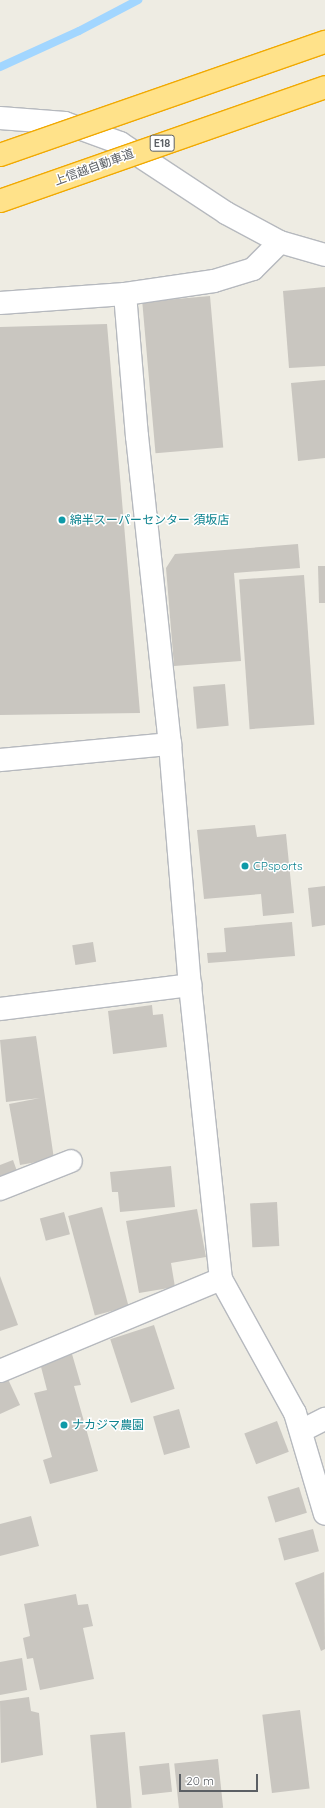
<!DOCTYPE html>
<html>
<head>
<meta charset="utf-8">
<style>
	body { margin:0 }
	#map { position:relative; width:325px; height:1808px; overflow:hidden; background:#eeece3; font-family:Quicksand,"Noto Sans JP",sans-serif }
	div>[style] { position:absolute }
	.stream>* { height:8px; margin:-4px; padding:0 4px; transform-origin:4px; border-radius:4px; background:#a2d6ff }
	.building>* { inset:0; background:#c9c6c0; transform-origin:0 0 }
	.roads { filter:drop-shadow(1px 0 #b6b9be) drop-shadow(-1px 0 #b6b9be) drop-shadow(0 1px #b6b9be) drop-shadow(0 -1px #b6b9be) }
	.minor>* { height:22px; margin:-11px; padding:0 11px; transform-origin:11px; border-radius:11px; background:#fff }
	.tertiary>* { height:22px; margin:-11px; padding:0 11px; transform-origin:11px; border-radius:11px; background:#fff }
	.bridges { filter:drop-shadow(1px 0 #f1a900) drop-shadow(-1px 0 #f1a900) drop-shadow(0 1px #f1a900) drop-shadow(0 -1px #f1a900) }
	.motorway-bridge>* { height:22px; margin:-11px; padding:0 11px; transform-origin:11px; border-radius:11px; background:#ffe28a }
	.dots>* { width:11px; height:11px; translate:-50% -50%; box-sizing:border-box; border:2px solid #fff; border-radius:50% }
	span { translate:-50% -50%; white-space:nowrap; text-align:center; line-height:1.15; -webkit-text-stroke:3px #fff; paint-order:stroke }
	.shield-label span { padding:1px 3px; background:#fff; border:1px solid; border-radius:3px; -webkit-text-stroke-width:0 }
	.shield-label { font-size:11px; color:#5b5f64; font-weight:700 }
	.street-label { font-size:12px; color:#5b5f64 }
	.culture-label { font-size:12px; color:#0d838f }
	.left { translate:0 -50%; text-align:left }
	.scale { position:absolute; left:179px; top:1774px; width:79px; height:18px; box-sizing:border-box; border:2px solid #5b5f64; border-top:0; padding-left:5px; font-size:12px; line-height:14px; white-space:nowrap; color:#5b5f64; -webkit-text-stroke:3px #fff; paint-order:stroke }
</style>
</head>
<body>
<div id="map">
	<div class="stream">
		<div style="left:0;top:67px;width:87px;rotate:-24.5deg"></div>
		<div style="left:79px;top:31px;width:67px;rotate:-27.7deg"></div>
	</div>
	<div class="building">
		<div style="clip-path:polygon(325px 287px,325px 366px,289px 368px,283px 291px)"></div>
		<div style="left:210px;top:296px;width:152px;height:68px;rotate:85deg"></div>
		<div style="clip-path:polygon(107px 324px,140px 713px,0 715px,0 327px)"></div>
		<div style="clip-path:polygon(325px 380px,325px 458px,298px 461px,291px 383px)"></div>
		<div style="clip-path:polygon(298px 544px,300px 568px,234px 573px,241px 661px,174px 666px,166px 568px,175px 554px)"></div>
		<div style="clip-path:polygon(318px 566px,325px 566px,325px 603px,319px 603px)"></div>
		<div style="left:304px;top:575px;width:150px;height:65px;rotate:86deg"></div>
		<div style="left:225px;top:684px;width:42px;height:32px;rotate:85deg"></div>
		<div style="clip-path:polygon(255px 825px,257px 837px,286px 834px,294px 913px,263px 916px,261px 894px,204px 899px,197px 830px)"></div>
		<div style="clip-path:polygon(325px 886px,325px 925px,312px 927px,308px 888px)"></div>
		<div style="clip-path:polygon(292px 922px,295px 956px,208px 963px,207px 953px,226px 952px,224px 928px)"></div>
		<div style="left:93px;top:942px;width:20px;height:21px;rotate:81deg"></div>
		<div style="clip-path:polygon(152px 1005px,153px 1015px,163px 1014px,167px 1047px,113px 1054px,108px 1011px)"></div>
		<div style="clip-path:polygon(36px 1036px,54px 1159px,20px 1165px,9px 1104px,40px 1098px,6px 1102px,0 1040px)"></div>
		<div style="clip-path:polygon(13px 1160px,18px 1174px,0 1181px,0 1165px)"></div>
		<div style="clip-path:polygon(171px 1166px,175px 1207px,120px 1212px,118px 1192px,112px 1192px,110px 1172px)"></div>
		<div style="left:277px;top:1202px;width:44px;height:27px;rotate:87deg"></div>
		<div style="left:102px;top:1207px;width:103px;height:35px;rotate:75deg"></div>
		<div style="clip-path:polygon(197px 1209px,206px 1257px,171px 1263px,175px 1287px,139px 1293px,126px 1221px)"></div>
		<div style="left:64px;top:1212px;width:23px;height:25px;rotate:75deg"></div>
		<div style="clip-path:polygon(0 1276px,18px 1325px,0 1331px)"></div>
		<div style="left:154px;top:1325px;width:67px;height:46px;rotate:72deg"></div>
		<div style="clip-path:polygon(72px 1354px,81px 1385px,74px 1386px,98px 1471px,50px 1484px,43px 1460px,52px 1457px,34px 1393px,47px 1390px,40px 1363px)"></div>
		<div style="clip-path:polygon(7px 1377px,20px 1405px,0 1414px,0 1380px)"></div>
		<div style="left:179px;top:1409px;width:40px;height:27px;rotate:74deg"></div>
		<div style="left:277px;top:1421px;width:33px;height:35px;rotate:69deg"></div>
		<div style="left:299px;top:1487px;width:27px;height:33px;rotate:73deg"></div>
		<div style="clip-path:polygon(31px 1516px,39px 1546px,0 1556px,0 1524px)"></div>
		<div style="left:313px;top:1529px;width:23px;height:36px;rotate:75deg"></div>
		<div style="clip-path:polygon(324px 1572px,325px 1649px,321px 1651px,295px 1583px)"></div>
		<div style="clip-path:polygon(76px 1594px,78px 1605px,88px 1604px,93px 1626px,83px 1628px,94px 1679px,40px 1690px,33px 1658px,27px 1659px,23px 1638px,30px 1636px,24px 1604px)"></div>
		<div style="clip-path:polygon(22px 1658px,27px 1690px,0 1695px,0 1662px)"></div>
		<div style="clip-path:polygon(29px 1697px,31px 1711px,39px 1713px,43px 1755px,1px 1763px,0 1701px)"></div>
		<div style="left:300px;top:1710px;width:79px;height:38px;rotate:83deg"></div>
		<div style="left:125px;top:1732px;width:76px;height:35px;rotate:85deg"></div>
		<div style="left:218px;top:1759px;width:49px;height:44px;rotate:84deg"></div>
		<div style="left:169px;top:1763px;width:29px;height:30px;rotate:84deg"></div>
	</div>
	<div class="roads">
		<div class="minor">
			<div style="left:125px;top:294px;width:143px;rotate:85.2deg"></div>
			<div style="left:137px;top:436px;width:310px;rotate:83.9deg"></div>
			<div style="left:170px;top:744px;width:242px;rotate:85.3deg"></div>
			<div style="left:190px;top:985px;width:296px;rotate:84deg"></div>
			<div style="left:221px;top:1279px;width:153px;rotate:61.1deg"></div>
			<div style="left:295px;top:1413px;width:105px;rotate:73.5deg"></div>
			<div style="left:0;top:760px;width:171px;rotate:-5.4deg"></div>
			<div style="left:0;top:1009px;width:192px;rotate:-7.2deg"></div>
			<div style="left:0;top:1189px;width:76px;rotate:-21.5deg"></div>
			<div style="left:0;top:1371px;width:239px;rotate:-22.6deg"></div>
			<div style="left:301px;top:1431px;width:27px;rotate:-27deg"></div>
		</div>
		<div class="tertiary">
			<div style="left:0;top:118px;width:65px;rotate:4.4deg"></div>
			<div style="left:65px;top:123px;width:59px;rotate:20deg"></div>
			<div style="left:120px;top:143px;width:127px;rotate:33.4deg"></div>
			<div style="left:226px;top:213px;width:61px;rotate:28.2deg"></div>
			<div style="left:280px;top:242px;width:47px;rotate:16.1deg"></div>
			<div style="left:0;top:303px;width:125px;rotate:-4.1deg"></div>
			<div style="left:125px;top:294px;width:90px;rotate:-8.3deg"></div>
			<div style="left:214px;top:281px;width:41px;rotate:-17.1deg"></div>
			<div style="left:253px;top:269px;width:38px;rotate:-45deg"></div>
		</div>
	</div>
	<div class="bridges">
		<div class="motorway-bridge">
			<div style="left:0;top:155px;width:344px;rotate:-19.2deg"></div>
			<div style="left:0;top:201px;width:344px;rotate:-19.3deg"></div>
		</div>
	</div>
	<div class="dots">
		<div style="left:62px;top:520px;background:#0f9aa8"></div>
		<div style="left:245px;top:866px;background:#0f9aa8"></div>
		<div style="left:64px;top:1425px;background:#0f9aa8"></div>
	</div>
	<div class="shield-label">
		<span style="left:162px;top:143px">E18</span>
	</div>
	<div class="street-label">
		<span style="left:94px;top:167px;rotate:-20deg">上信越自動車道</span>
	</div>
	<div class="culture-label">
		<span class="left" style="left:70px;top:520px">綿半スーパーセンター 須坂店</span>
		<span class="left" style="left:253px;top:866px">CPsports</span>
		<span class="left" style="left:72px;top:1425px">ナカジマ農園</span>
	</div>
	<div class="scale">20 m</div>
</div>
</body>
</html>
